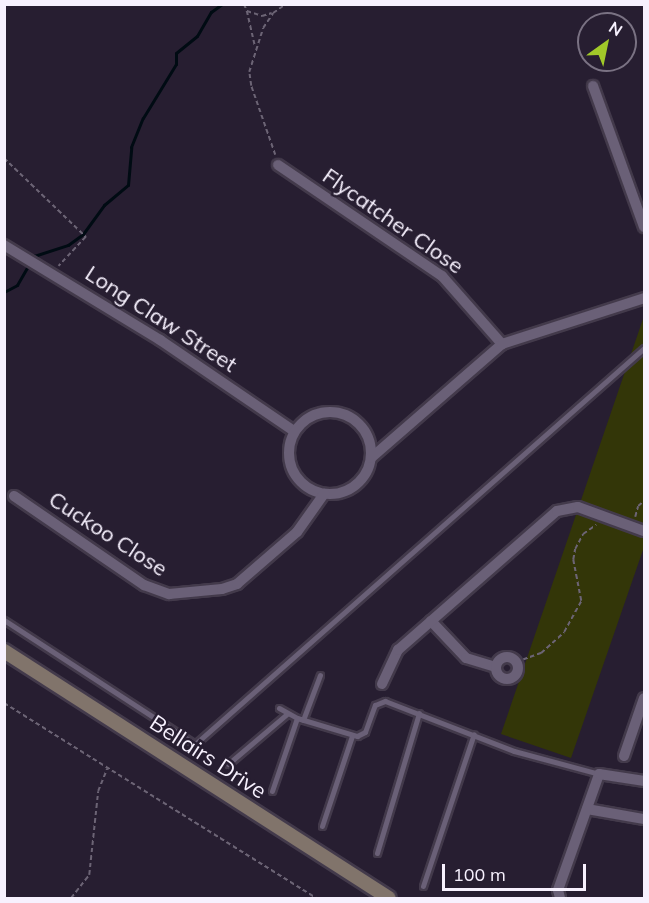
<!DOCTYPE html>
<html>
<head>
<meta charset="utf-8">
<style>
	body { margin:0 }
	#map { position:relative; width:649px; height:903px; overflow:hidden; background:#271e31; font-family:Mulish,sans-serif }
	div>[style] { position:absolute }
	.green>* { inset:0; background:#333608 }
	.stream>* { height:3px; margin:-1.5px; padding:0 1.5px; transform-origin:1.5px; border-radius:1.5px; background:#000b13 }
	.path>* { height:1.5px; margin-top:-0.75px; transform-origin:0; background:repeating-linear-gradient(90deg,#6c6475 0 4.5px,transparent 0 7.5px) }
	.roads { filter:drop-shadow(2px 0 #433a4b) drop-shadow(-2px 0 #433a4b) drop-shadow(0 2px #433a4b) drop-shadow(0 -2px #433a4b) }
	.lane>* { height:5px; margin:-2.5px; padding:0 2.5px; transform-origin:2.5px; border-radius:2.5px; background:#6a6077 }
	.street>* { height:10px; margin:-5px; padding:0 5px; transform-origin:5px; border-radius:5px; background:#6a6077 }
	.street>.ring { margin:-5px; padding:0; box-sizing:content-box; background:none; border:10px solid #6a6077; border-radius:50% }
	.secondary>* { height:14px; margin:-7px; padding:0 7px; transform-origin:7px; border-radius:7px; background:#81746b }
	span { translate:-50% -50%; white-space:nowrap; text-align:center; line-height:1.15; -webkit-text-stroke:5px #271e31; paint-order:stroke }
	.street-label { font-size:22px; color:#f7f1fe }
	.frame { position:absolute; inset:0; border:6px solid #f7f1fe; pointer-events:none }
	.north { position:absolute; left:577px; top:12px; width:60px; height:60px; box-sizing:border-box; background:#271e31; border:2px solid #7a7283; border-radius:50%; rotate:33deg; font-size:16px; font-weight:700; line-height:24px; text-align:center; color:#f7f1fe }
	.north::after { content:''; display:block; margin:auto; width:21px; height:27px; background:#a1c929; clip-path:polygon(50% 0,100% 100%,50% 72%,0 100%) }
	.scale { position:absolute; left:442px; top:864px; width:144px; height:27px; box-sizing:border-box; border:3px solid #f7f1fe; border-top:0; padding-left:8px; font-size:18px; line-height:21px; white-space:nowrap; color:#f7f1fe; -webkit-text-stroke:4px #271e31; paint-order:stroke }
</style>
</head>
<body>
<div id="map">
	<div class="green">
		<div style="clip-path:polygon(644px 316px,644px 547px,571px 758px,501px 734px)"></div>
	</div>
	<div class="stream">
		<div style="left:83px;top:234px;width:36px;rotate:-54deg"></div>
		<div style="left:104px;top:205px;width:31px;rotate:-40deg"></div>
		<div style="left:128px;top:185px;width:38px;rotate:-85deg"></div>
		<div style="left:131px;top:147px;width:31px;rotate:-68deg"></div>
		<div style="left:143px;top:118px;width:63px;rotate:-58.6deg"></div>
		<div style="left:176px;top:64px;width:11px;rotate:-90deg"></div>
		<div style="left:176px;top:53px;width:27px;rotate:-39deg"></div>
		<div style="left:197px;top:36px;width:28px;rotate:-60deg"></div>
		<div style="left:211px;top:12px;width:14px;rotate:-36deg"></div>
		<div style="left:4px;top:292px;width:15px;rotate:-28deg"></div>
		<div style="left:17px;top:285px;width:34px;rotate:-60deg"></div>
		<div style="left:34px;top:256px;width:36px;rotate:-18deg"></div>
		<div style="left:68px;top:245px;width:17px;rotate:-36deg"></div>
	</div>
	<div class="path">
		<div style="left:244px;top:4px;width:8px;rotate:67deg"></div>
		<div style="left:247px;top:11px;width:16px;rotate:18deg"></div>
		<div style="left:262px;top:16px;width:10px;rotate:-17deg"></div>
		<div style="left:247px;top:11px;width:35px;rotate:77deg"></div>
		<div style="left:275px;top:155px;width:73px;rotate:-109.2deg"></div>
		<div style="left:251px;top:86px;width:14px;rotate:-98deg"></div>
		<div style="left:249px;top:72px;width:46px;rotate:-72.3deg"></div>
		<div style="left:263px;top:28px;width:18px;rotate:-56deg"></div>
		<div style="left:273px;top:13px;width:16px;rotate:-35deg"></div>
		<div style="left:4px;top:158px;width:114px;rotate:43.9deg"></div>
		<div style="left:86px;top:237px;width:40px;rotate:133deg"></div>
		<div style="left:635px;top:517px;width:11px;rotate:-75deg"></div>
		<div style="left:638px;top:506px;width:8px;rotate:-40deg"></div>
		<div style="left:516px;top:662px;width:27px;rotate:-20deg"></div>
		<div style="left:541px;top:653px;width:31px;rotate:-42deg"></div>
		<div style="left:564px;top:632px;width:35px;rotate:-61deg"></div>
		<div style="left:581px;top:601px;width:42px;rotate:-101deg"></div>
		<div style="left:573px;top:560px;width:11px;rotate:-80deg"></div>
		<div style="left:575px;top:549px;width:17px;rotate:-62deg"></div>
		<div style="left:583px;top:534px;width:16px;rotate:-35deg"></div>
		<div style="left:4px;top:703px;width:368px;rotate:32deg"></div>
		<div style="left:71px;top:898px;width:29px;rotate:-52deg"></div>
		<div style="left:89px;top:875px;width:84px;rotate:-83.9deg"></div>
		<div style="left:98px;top:791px;width:24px;rotate:-68deg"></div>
	</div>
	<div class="roads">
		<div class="lane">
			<div style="left:4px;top:620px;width:228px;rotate:33deg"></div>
			<div style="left:195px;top:744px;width:599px;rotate:-41.41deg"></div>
			<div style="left:279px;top:708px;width:21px;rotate:29deg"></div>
			<div style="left:297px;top:718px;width:63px;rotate:16.7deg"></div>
			<div style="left:357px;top:736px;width:9px;rotate:-27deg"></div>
			<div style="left:365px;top:732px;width:29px;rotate:-70deg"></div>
			<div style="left:375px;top:705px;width:11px;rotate:-22deg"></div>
			<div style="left:385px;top:701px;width:138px;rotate:21.2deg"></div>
			<div style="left:514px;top:751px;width:88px;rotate:15.1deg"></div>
			<div style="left:303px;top:720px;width:48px;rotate:-69.3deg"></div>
			<div style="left:228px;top:764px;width:77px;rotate:-40.3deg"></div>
			<div style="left:272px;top:791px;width:77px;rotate:-71.1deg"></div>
			<div style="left:322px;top:826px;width:95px;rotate:-71.6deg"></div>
			<div style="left:377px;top:853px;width:146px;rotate:-73.3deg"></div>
			<div style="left:423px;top:886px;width:160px;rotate:-71.5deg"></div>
		</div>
		<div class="street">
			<div style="left:593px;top:86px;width:150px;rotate:70.1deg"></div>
			<div style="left:278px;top:165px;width:198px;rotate:34.1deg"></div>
			<div style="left:442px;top:276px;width:91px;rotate:48.6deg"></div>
			<div style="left:4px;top:245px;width:183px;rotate:31.3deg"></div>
			<div style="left:160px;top:340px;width:162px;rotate:34.2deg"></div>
			<div class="ring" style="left:289px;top:412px;width:72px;height:72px"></div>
			<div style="left:371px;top:458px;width:174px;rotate:-41deg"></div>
			<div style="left:502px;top:344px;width:149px;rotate:-17.9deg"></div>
			<div style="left:14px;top:496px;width:158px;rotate:34.4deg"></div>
			<div style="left:144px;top:585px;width:27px;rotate:20deg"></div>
			<div style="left:169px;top:594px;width:53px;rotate:-5.4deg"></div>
			<div style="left:222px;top:589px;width:16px;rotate:-18deg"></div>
			<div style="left:237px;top:584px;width:79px;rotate:-40.9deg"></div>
			<div style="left:297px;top:532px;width:47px;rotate:-54.6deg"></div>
			<div style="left:431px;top:621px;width:51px;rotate:46.6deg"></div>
			<div style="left:466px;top:658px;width:31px;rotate:17deg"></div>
			<div class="ring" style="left:496px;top:657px;width:12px;height:12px"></div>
			<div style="left:382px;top:684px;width:38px;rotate:-65deg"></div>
			<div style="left:398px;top:650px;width:211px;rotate:-41.2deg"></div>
			<div style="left:557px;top:511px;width:21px;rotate:-11deg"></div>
			<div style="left:578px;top:507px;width:70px;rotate:20deg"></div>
			<div style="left:624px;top:756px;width:61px;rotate:-71deg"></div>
			<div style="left:587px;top:809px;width:58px;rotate:10deg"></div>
			<div style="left:560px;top:898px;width:8px;rotate:-104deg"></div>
			<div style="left:558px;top:890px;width:123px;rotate:-70.5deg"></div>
			<div style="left:599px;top:774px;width:46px;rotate:8.8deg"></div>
		</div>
		<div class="secondary">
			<div style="left:4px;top:651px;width:457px;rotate:32.7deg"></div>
		</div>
	</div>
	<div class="street-label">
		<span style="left:393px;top:221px;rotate:35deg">Flycatcher Close</span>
		<span style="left:161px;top:319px;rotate:33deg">Long Claw Street</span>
		<span style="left:108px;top:534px;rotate:33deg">Cuckoo Close</span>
		<span style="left:208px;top:757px;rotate:33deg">Bellairs Drive</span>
	</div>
	<div class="frame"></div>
	<div class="north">N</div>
	<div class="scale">100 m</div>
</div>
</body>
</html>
